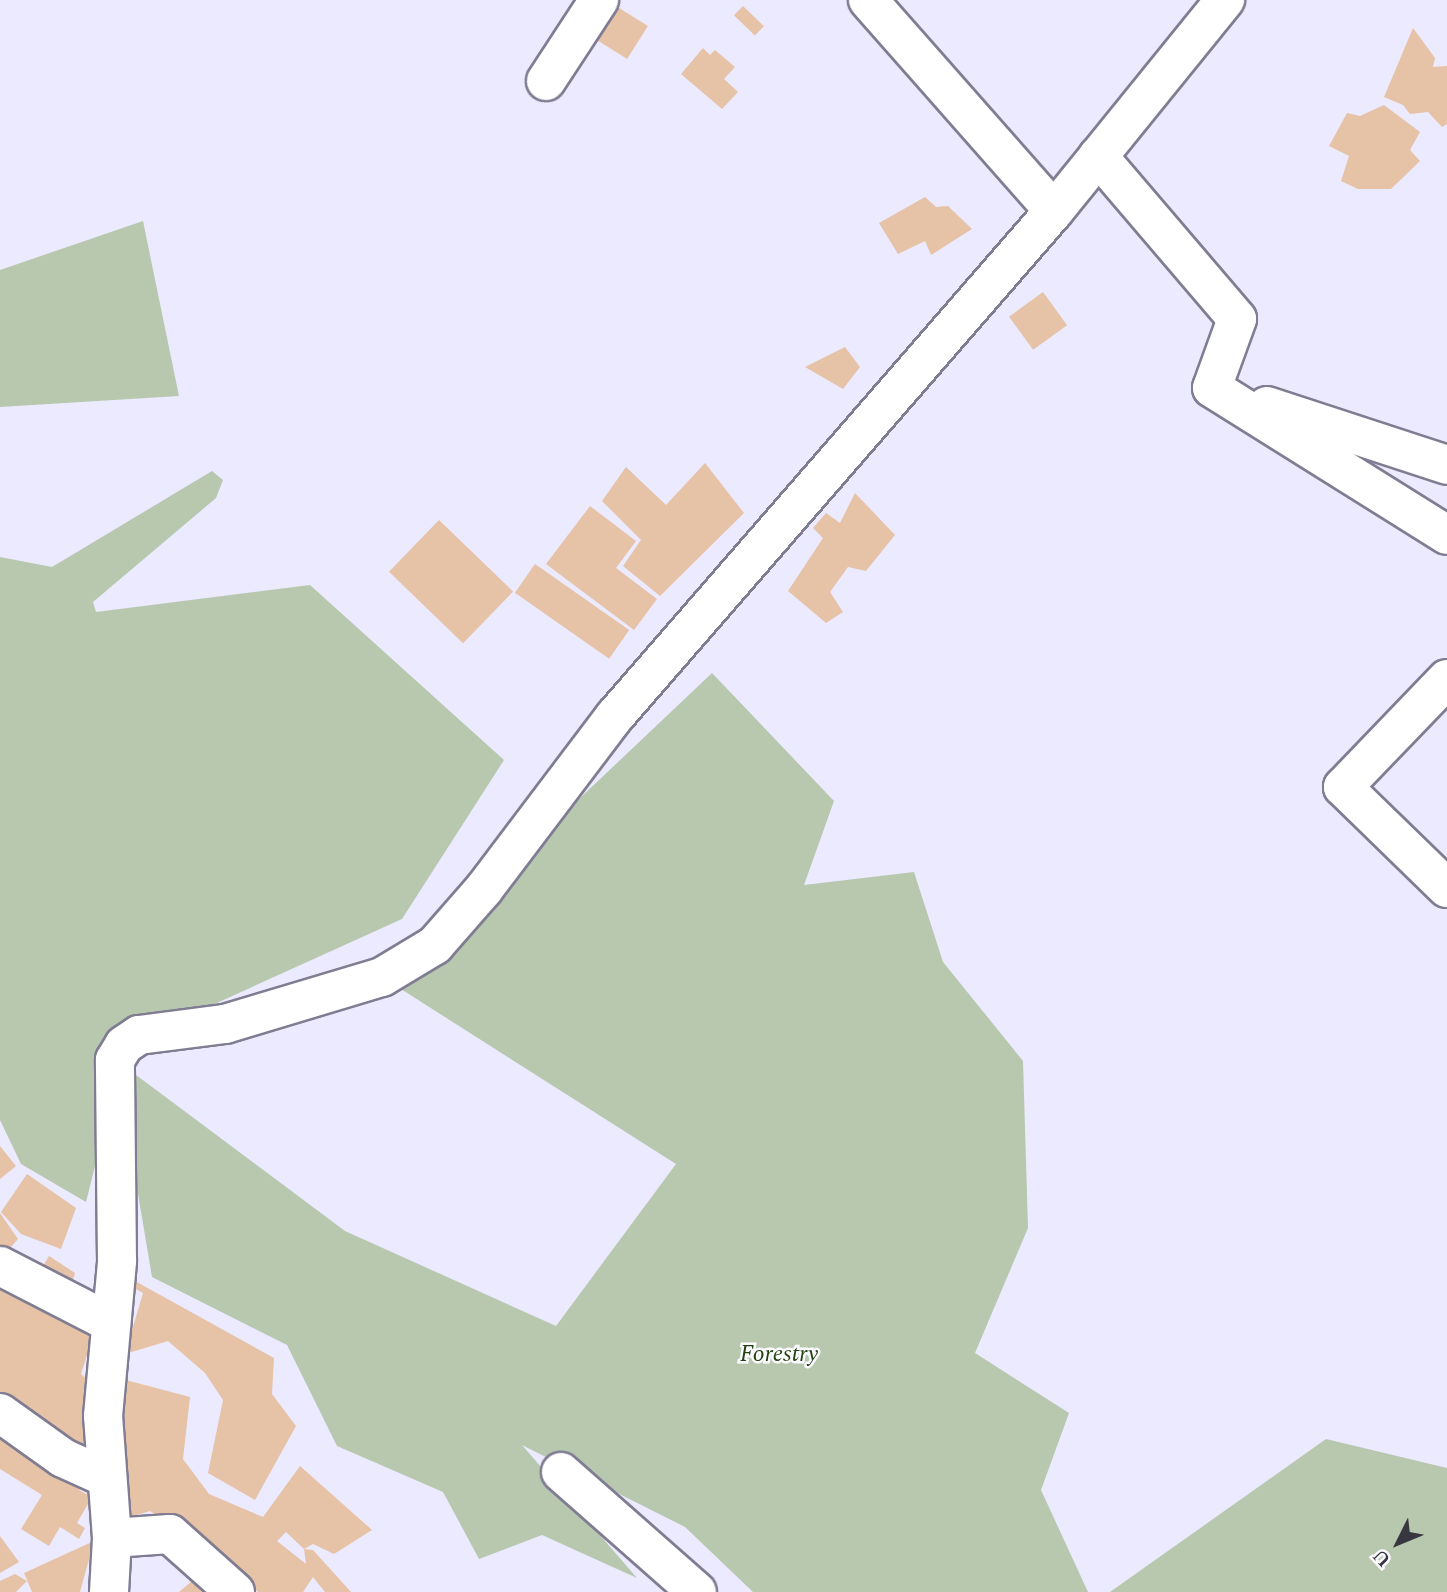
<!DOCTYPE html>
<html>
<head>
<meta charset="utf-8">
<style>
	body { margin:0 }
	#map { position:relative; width:1447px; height:1592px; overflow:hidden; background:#eceafe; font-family:Spectral,serif }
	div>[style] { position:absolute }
	.green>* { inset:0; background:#b7c8af }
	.building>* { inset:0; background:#e6c2a6; transform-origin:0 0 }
	.roads { filter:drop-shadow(2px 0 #807d93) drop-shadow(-2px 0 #807d93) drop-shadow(0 2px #807d93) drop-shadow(0 -2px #807d93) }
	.minor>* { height:38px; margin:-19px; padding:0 19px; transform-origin:19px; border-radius:19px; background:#fff }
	span { translate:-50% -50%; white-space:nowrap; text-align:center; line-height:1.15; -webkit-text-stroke:5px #faf9fe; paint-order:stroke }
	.park-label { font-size:24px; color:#22420f; font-style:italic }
	.north { position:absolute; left:1363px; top:1508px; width:70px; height:70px; -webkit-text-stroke:5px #faf9fe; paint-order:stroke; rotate:227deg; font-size:19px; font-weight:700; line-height:28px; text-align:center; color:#383740 }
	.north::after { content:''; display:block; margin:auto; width:24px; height:32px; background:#383740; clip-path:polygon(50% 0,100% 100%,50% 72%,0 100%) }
</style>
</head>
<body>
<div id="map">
	<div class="green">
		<div style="clip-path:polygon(143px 221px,179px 396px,0 407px,0 270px)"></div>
		<div style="clip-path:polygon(212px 471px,223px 480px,216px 498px,93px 602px,96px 612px,310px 585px,504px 760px,402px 919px,124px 1045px,120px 1063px,345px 1231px,556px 1326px,676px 1164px,382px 977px,484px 889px,712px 673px,834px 801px,804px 885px,914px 872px,943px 962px,1023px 1061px,1028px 1228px,975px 1353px,1069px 1413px,1041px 1490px,1088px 1592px,753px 1592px,685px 1527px,522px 1445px,637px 1578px,542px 1535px,479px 1559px,443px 1492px,337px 1446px,287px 1345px,152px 1277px,118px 1075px,86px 1202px,21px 1164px,0 1120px,0 557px,52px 567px)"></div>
		<div style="clip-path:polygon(1326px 1439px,1447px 1468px,1447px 1592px,1110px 1592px)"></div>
	</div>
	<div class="building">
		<div style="left:608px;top:1px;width:47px;height:39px;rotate:32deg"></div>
		<div style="left:743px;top:6px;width:29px;height:13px;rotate:44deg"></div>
		<div style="clip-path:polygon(1413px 28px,1435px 58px,1433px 67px,1447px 66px,1447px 124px,1442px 127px,1428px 112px,1410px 114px,1403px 105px,1384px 97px)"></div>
		<div style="clip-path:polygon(703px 48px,710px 55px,715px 50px,735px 67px,724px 79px,738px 92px,722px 109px,681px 74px)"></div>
		<div style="clip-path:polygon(1384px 105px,1420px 132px,1410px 150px,1420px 161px,1391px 189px,1358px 189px,1341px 181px,1349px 156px,1329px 146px,1347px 113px,1360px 116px)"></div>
		<div style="clip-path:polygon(925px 197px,936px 207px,948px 206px,972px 229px,931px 255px,925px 241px,898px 254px,879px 223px)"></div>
		<div style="left:1043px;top:292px;width:41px;height:42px;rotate:54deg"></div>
		<div style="clip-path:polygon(845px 347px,860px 367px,843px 389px,805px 367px)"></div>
		<div style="clip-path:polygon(705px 463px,744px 513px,660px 596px,623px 566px,641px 540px,602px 501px,626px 467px,666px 505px)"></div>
		<div style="clip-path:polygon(855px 493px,895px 535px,866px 571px,848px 567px,830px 592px,843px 612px,826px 623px,788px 591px,823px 538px,813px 528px,826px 513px,840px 523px)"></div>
		<div style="clip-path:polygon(590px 506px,636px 541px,616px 568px,657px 599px,634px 630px,546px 564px)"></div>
		<div style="left:439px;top:520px;width:103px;height:72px;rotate:44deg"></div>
		<div style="left:535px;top:564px;width:115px;height:35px;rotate:35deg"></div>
		<div style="clip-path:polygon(0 1146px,16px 1166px,0 1179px)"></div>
		<div style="clip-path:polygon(27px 1174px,76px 1208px,61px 1249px,21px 1234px,1px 1212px)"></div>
		<div style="clip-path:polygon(0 1213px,18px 1239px,2px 1257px,0 1255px)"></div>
		<div style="clip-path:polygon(49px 1256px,75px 1273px,68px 1297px,35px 1280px)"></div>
		<div style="clip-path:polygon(0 1276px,96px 1327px,81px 1374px,96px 1388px,84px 1457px,0 1403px)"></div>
		<div style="clip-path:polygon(135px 1281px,274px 1358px,272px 1394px,296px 1426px,255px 1500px,208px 1473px,223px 1400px,205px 1373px,168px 1341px,125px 1354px,143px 1293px,132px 1287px)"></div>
		<div style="clip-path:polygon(122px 1379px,190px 1397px,183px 1459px,209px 1494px,263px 1517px,300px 1466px,372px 1530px,334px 1554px,313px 1544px,304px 1549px,286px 1532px,277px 1541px,306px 1564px,304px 1549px,313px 1550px,351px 1592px,325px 1592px,313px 1577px,303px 1592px,258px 1592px,150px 1511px,124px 1519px)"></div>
		<div style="clip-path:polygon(0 1432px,87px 1477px,79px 1490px,92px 1497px,77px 1523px,85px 1528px,79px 1539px,60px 1527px,49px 1546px,21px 1529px,42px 1495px,0 1469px)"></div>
		<div style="clip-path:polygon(0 1536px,19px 1562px,0 1573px)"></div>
		<div style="clip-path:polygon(94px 1541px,80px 1592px,32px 1592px,24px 1573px)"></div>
		<div style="clip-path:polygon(15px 1574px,27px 1581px,16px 1592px,0 1592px,0 1581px)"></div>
		<div style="clip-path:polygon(192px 1581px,202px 1592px,179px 1592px)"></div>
	</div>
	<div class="roads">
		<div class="minor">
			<div style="left:868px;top:0;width:281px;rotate:48.6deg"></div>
			<div style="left:546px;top:81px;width:97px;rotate:-56.8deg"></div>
			<div style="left:1098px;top:156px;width:214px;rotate:49.5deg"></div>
			<div style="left:1237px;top:319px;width:73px;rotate:109.9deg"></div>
			<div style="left:1212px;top:388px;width:277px;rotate:32deg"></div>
			<div style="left:1267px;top:406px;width:189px;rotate:18.1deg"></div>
			<div style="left:1447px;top:679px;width:150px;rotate:133.9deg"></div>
			<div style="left:1343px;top:787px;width:145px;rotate:44.2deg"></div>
			<div style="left:0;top:1266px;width:125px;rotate:27.2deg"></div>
			<div style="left:0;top:1413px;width:77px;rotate:35.5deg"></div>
			<div style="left:63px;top:1458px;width:46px;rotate:24.3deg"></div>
			<div style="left:561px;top:1472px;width:181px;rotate:41.4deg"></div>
			<div style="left:112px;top:1538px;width:58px;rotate:-3.9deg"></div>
			<div style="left:170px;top:1534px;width:87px;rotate:41.7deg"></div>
			<div style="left:109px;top:1592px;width:54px;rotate:-86.8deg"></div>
			<div style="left:112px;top:1538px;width:122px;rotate:-94.2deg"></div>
			<div style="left:103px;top:1416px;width:156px;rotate:-84.8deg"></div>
			<div style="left:117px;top:1261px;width:201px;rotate:-90.6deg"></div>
			<div style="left:115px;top:1060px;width:17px;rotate:-59deg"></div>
			<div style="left:124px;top:1045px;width:18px;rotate:-34deg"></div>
			<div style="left:139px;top:1035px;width:87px;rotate:-7.3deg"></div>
			<div style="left:225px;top:1024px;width:164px;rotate:-16.7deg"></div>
			<div style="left:382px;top:977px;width:62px;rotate:-31.1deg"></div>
			<div style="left:435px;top:945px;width:74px;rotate:-48.8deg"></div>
			<div style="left:484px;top:889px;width:217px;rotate:-52.9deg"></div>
			<div style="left:615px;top:716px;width:669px;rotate:-49deg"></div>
			<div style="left:1054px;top:211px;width:272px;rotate:-51deg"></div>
		</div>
	</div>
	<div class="park-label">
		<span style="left:779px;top:1355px">Forestry</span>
	</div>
	<div class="north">U</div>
</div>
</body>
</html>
